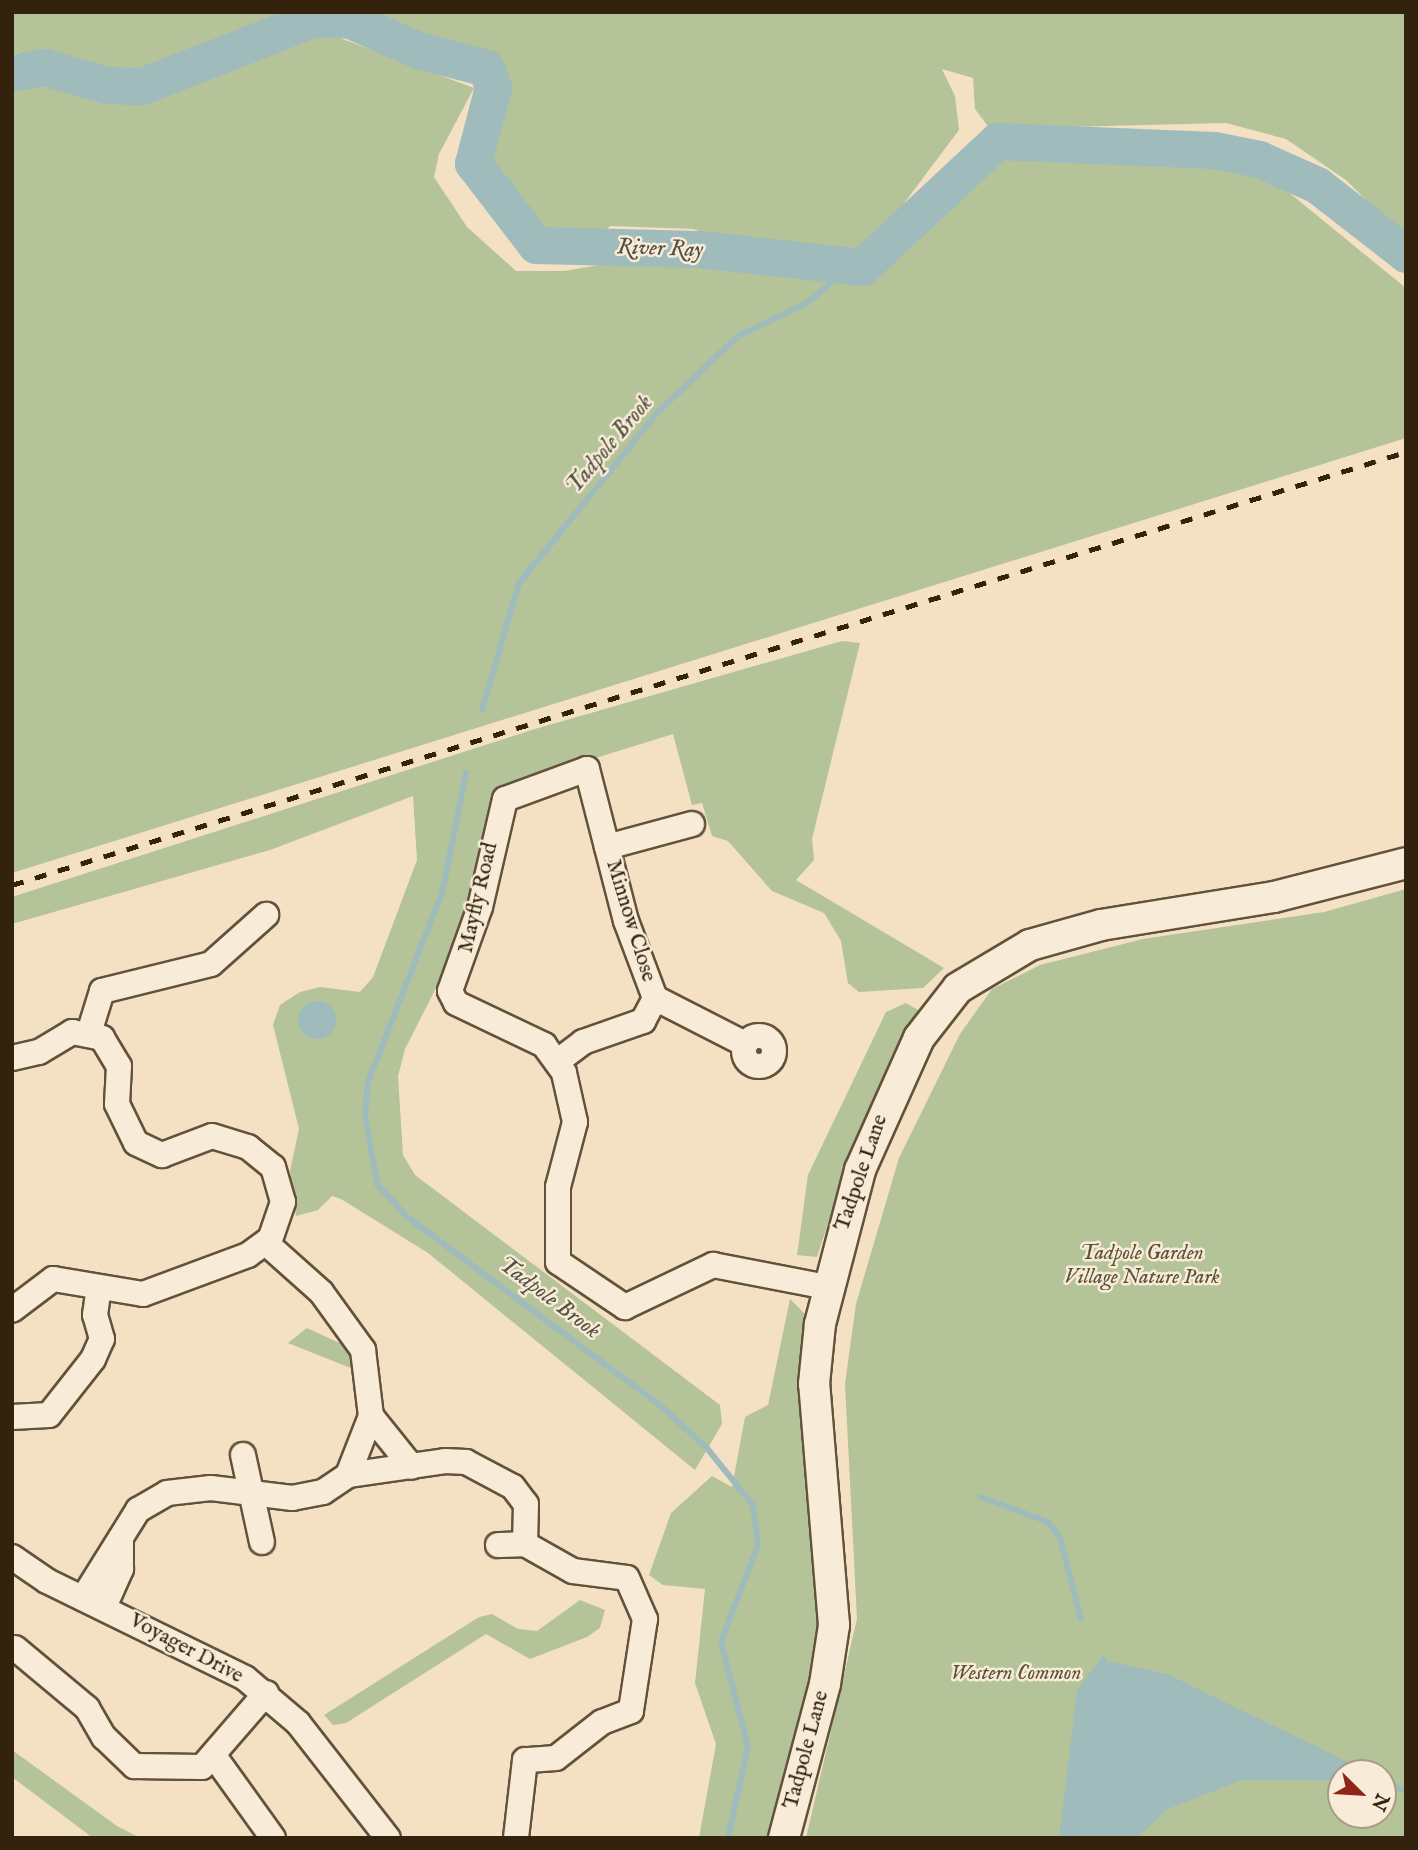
<!DOCTYPE html>
<html>
<head>
<meta charset="utf-8">
<style>
	body { margin:0 }
	#map { position:relative; width:1418px; height:1850px; overflow:hidden; background:#f4e0c3; font-family:"IM FELL English",serif }
	div>[style] { position:absolute }
	.green>* { inset:0; background:#b5c399 }
	.water>* { inset:0; background:#9fbbbc }
	.round { border-radius:50% }
	.stream>* { height:6px; margin:-3px; padding:0 3px; transform-origin:3px; border-radius:3px; background:#9fbbbc }
	.river>* { height:37px; margin:-18.5px; padding:0 18.5px; transform-origin:18.5px; border-radius:18.5px; background:#9fbbbc }
	.roads { filter:drop-shadow(2px 0 #63523a) drop-shadow(-2px 0 #63523a) drop-shadow(0 2px #63523a) drop-shadow(0 -2px #63523a) }
	.minor>* { height:24px; margin:-12px; padding:0 12px; transform-origin:12px; border-radius:12px; background:#f8ebd8 }
	.minor>.ring { margin:-12px; padding:0; box-sizing:content-box; background:none; border:24px solid #f8ebd8; border-radius:50% }
	.tertiary>* { height:30px; margin:-15px; padding:0 15px; transform-origin:15px; border-radius:15px; background:#f8ebd8 }
	.rail>* { height:5px; margin-top:-2.5px; transform-origin:0; background:repeating-linear-gradient(90deg,#33230c 0 12px,transparent 0 24px) }
	span { translate:-50% -50%; white-space:nowrap; text-align:center; line-height:1.15; -webkit-text-stroke:5px #f8ebd8; paint-order:stroke }
	.street-label { font-size:21px; color:#33230c }
	.park-label { font-size:21px; color:#5a5336; font-style:italic }
	.water-label { font-size:23px; color:#535141; font-style:italic }
	.frame { position:absolute; inset:0; border:14px solid #33230c; pointer-events:none }
	.north { position:absolute; left:1327px; top:1759px; width:70px; height:70px; box-sizing:border-box; background:#f8ebd8; border:2px solid #a99b86; border-radius:50%; rotate:114deg; font-size:19px; font-weight:700; line-height:28px; text-align:center; color:#33230c }
	.north::after { content:''; display:block; margin:auto; width:24px; height:32px; background:#8f2418; clip-path:polygon(50% 0,100% 100%,50% 72%,0 100%) }
</style>
</head>
<body>
<div id="map">
	<div class="green">
		<div style="clip-path:polygon(12px 12px,293px 12px,169px 65px,137px 70px,98px 70px,48px 51px,12px 54px)"></div>
		<div style="clip-path:polygon(354px 12px,1406px 12px,1406px 240px,1346px 180px,1286px 139px,1226px 123px,990px 129px,975px 109px,973px 78px,942px 69px,955px 96px,959px 130px,875px 242px,848px 255px,719px 241px,694px 229px,610px 226px,600px 236px,537px 238px,478px 162px,502px 96px,502px 71px)"></div>
		<div style="clip-path:polygon(324px 32px,474px 88px,439px 154px,434px 177px,467px 227px,516px 271px,564px 271px,648px 257px,787px 274px,859px 276px,1002px 152px,1211px 160px,1282px 187px,1406px 288px,1406px 438px,12px 873px,12px 80px,66px 82px,109px 97px,159px 98px,208px 71px)"></div>
		<div style="clip-path:polygon(842px 641px,860px 643px,812px 839px,814px 860px,796px 880px,944px 968px,923px 988px,859px 992px,848px 983px,841px 941px,824px 913px,772px 891px,728px 841px,712px 836px,702px 803px,692px 805px,673px 734px,522px 781px,465px 931px,405px 1049px,398px 1076px,403px 1155px,415px 1175px,720px 1405px,722px 1424px,695px 1470px,428px 1253px,341px 1199px,332px 1196px,318px 1210px,296px 1216px,290px 1171px,299px 1129px,273px 1025px,280px 1005px,300px 992px,320px 987px,360px 992px,373px 977px,417px 860px,413px 796px,270px 850px,12px 924px,12px 897px,535px 729px)"></div>
		<div style="clip-path:polygon(evenodd,1406px 889px,1406px 1838px,806px 1838px,857px 1619px,845px 1384px,856px 1304px,899px 1158px,960px 1034px,992px 989px,1040px 965px,1143px 939px,1324px 912px,1406px 889px,1341px 1773px,1383px 1773px,1383px 1815px,1341px 1815px,1341px 1773px)"></div>
		<div style="clip-path:polygon(906px 1003px,918px 1010px,853px 1147px,817px 1257px,797px 1255px,808px 1175px,886px 1012px)"></div>
		<div style="clip-path:polygon(790px 1299px,807px 1316px,827px 1614px,768px 1838px,699px 1838px,716px 1744px,695px 1683px,705px 1589px,663px 1585px,649px 1575px,671px 1513px,712px 1476px,732px 1487px,745px 1417px,768px 1405px)"></div>
		<div style="clip-path:polygon(307px 1328px,348px 1347px,353px 1369px,288px 1343px)"></div>
		<div style="clip-path:polygon(580px 1600px,605px 1610px,600px 1628px,587px 1637px,530px 1659px,486px 1634px,346px 1723px,333px 1725px,324px 1715px,479px 1617px,492px 1614px,518px 1629px,537px 1631px)"></div>
		<div style="clip-path:polygon(12px 1750px,117px 1826px,140px 1838px,93px 1838px,12px 1777px)"></div>
	</div>
	<div class="water">
		<div class="round" style="left:298px;top:1001px;width:38px;height:38px"></div>
		<div style="clip-path:polygon(1104px 1654px,1107px 1661px,1167px 1674px,1371px 1773px,1341px 1773px,1341px 1780px,1241px 1780px,1168px 1809px,1137px 1838px,1059px 1838px,1077px 1690px)"></div>
	</div>
	<div class="stream">
		<div style="left:482px;top:710px;width:132px;rotate:-73.8deg"></div>
		<div style="left:519px;top:583px;width:222px;rotate:-50.9deg"></div>
		<div style="left:659px;top:411px;width:109px;rotate:-43.5deg"></div>
		<div style="left:738px;top:336px;width:76px;rotate:-25.6deg"></div>
		<div style="left:807px;top:303px;width:54px;rotate:-40.5deg"></div>
		<div style="left:466px;top:773px;width:122px;rotate:101.3deg"></div>
		<div style="left:442px;top:893px;width:203px;rotate:111.4deg"></div>
		<div style="left:368px;top:1082px;width:33px;rotate:95deg"></div>
		<div style="left:365px;top:1115px;width:70px;rotate:80.1deg"></div>
		<div style="left:377px;top:1184px;width:45px;rotate:47.7deg"></div>
		<div style="left:407px;top:1217px;width:309px;rotate:36.6deg"></div>
		<div style="left:655px;top:1401px;width:69px;rotate:42deg"></div>
		<div style="left:706px;top:1447px;width:75px;rotate:51deg"></div>
		<div style="left:753px;top:1505px;width:40px;rotate:82.9deg"></div>
		<div style="left:758px;top:1545px;width:104px;rotate:110.9deg"></div>
		<div style="left:721px;top:1642px;width:108px;rotate:75.6deg"></div>
		<div style="left:748px;top:1747px;width:93px;rotate:102.4deg"></div>
		<div style="left:981px;top:1497px;width:72px;rotate:20.5deg"></div>
		<div style="left:1048px;top:1522px;width:20px;rotate:53deg"></div>
		<div style="left:1060px;top:1538px;width:84px;rotate:75.5deg"></div>
		<div style="left:1383px;top:1780px;width:25px;rotate:26deg"></div>
	</div>
	<div class="river">
		<div style="left:12px;top:73px;width:33px;rotate:-11deg"></div>
		<div style="left:44px;top:67px;width:65px;rotate:16.2deg"></div>
		<div style="left:106px;top:85px;width:36px;rotate:2deg"></div>
		<div style="left:142px;top:86px;width:186px;rotate:-21.5deg"></div>
		<div style="left:315px;top:18px;width:35px;rotate:3deg"></div>
		<div style="left:350px;top:20px;width:74px;rotate:23.8deg"></div>
		<div style="left:418px;top:50px;width:70px;rotate:14.8deg"></div>
		<div style="left:486px;top:68px;width:20px;rotate:70deg"></div>
		<div style="left:493px;top:87px;width:79px;rotate:104.7deg"></div>
		<div style="left:473px;top:163px;width:103px;rotate:52.5deg"></div>
		<div style="left:536px;top:245px;width:163px;rotate:1.4deg"></div>
		<div style="left:699px;top:249px;width:164px;rotate:6.3deg"></div>
		<div style="left:862px;top:267px;width:185px;rotate:-43deg"></div>
		<div style="left:997px;top:141px;width:217px;rotate:2.4deg"></div>
		<div style="left:1214px;top:150px;width:46px;rotate:11.3deg"></div>
		<div style="left:1259px;top:159px;width:64px;rotate:24.1deg"></div>
		<div style="left:1317px;top:185px;width:113px;rotate:37.8deg"></div>
	</div>
	<div class="roads">
		<div class="minor">
			<div style="left:607px;top:847px;width:88px;rotate:-15.1deg"></div>
			<div style="left:655px;top:998px;width:101px;rotate:27.1deg"></div>
			<div style="left:89px;top:1033px;width:44px;rotate:-72.8deg"></div>
			<div style="left:102px;top:991px;width:112px;rotate:-13.9deg"></div>
			<div style="left:211px;top:964px;width:74px;rotate:-41.7deg"></div>
			<div class="ring" style="left:744px;top:1036px;width:6px;height:6px"></div>
			<div style="left:12px;top:1058px;width:28px;rotate:-13deg"></div>
			<div style="left:39px;top:1052px;width:39px;rotate:-31deg"></div>
			<div style="left:72px;top:1032px;width:31px;rotate:11deg"></div>
			<div style="left:102px;top:1038px;width:33px;rotate:59deg"></div>
			<div style="left:119px;top:1066px;width:38px;rotate:93deg"></div>
			<div style="left:117px;top:1104px;width:43px;rotate:64deg"></div>
			<div style="left:136px;top:1143px;width:29px;rotate:25deg"></div>
			<div style="left:162px;top:1155px;width:53px;rotate:-20.8deg"></div>
			<div style="left:212px;top:1136px;width:38px;rotate:17deg"></div>
			<div style="left:248px;top:1147px;width:32px;rotate:39deg"></div>
			<div style="left:273px;top:1167px;width:36px;rotate:74deg"></div>
			<div style="left:283px;top:1202px;width:39px;rotate:109deg"></div>
			<div style="left:270px;top:1239px;width:27px;rotate:144deg"></div>
			<div style="left:248px;top:1255px;width:112px;rotate:159.6deg"></div>
			<div style="left:143px;top:1294px;width:91px;rotate:-170.5deg"></div>
			<div style="left:53px;top:1279px;width:51px;rotate:142.9deg"></div>
			<div style="left:558px;top:1061px;width:31px;rotate:-37deg"></div>
			<div style="left:583px;top:1042px;width:64px;rotate:-19.3deg"></div>
			<div style="left:643px;top:1021px;width:26px;rotate:-62deg"></div>
			<div style="left:655px;top:998px;width:82px;rotate:-110.6deg"></div>
			<div style="left:626px;top:921px;width:157px;rotate:-104.4deg"></div>
			<div style="left:587px;top:769px;width:87px;rotate:159.9deg"></div>
			<div style="left:505px;top:799px;width:111px;rotate:103deg"></div>
			<div style="left:480px;top:907px;width:89px;rotate:109.7deg"></div>
			<div style="left:450px;top:991px;width:13px;rotate:63deg"></div>
			<div style="left:456px;top:1003px;width:98px;rotate:25.5deg"></div>
			<div style="left:544px;top:1045px;width:34px;rotate:54deg"></div>
			<div style="left:564px;top:1073px;width:50px;rotate:77.3deg"></div>
			<div style="left:575px;top:1122px;width:67px;rotate:104.7deg"></div>
			<div style="left:558px;top:1187px;width:75px;rotate:90deg"></div>
			<div style="left:558px;top:1262px;width:81px;rotate:33.9deg"></div>
			<div style="left:625px;top:1307px;width:98px;rotate:-25.5deg"></div>
			<div style="left:713px;top:1265px;width:116px;rotate:10.9deg"></div>
			<div style="left:266px;top:1243px;width:74px;rotate:41.7deg"></div>
			<div style="left:321px;top:1292px;width:72px;rotate:54.1deg"></div>
			<div style="left:363px;top:1350px;width:66px;rotate:83.1deg"></div>
			<div style="left:371px;top:1416px;width:63px;rotate:111.3deg"></div>
			<div style="left:371px;top:1416px;width:65px;rotate:51.2deg"></div>
			<div style="left:12px;top:1417px;width:37px;rotate:-3deg"></div>
			<div style="left:49px;top:1415px;width:71px;rotate:-51.8deg"></div>
			<div style="left:93px;top:1359px;width:22px;rotate:-66deg"></div>
			<div style="left:102px;top:1339px;width:25px;rotate:-106deg"></div>
			<div style="left:95px;top:1315px;width:28px;rotate:-82deg"></div>
			<div style="left:243px;top:1455px;width:89px;rotate:77.7deg"></div>
			<div style="left:498px;top:1545px;width:27px;rotate:-2deg"></div>
			<div style="left:12px;top:1557px;width:42px;rotate:34.4deg"></div>
			<div style="left:47px;top:1581px;width:220px;rotate:26.1deg"></div>
			<div style="left:245px;top:1678px;width:70px;rotate:40.3deg"></div>
			<div style="left:298px;top:1723px;width:146px;rotate:52deg"></div>
			<div style="left:83px;top:1598px;width:104px;rotate:-58deg"></div>
			<div style="left:138px;top:1510px;width:34px;rotate:-30deg"></div>
			<div style="left:167px;top:1493px;width:44px;rotate:-6.5deg"></div>
			<div style="left:211px;top:1488px;width:82px;rotate:7deg"></div>
			<div style="left:292px;top:1498px;width:32px;rotate:-11deg"></div>
			<div style="left:323px;top:1492px;width:30px;rotate:-34deg"></div>
			<div style="left:348px;top:1475px;width:98px;rotate:-8.2deg"></div>
			<div style="left:445px;top:1461px;width:21px;rotate:3deg"></div>
			<div style="left:466px;top:1462px;width:53px;rotate:28deg"></div>
			<div style="left:513px;top:1487px;width:21px;rotate:53deg"></div>
			<div style="left:526px;top:1504px;width:40px;rotate:91.4deg"></div>
			<div style="left:525px;top:1544px;width:55px;rotate:29.4deg"></div>
			<div style="left:573px;top:1571px;width:54px;rotate:7.4deg"></div>
			<div style="left:627px;top:1578px;width:45px;rotate:66.3deg"></div>
			<div style="left:645px;top:1619px;width:93px;rotate:98.7deg"></div>
			<div style="left:631px;top:1711px;width:31px;rotate:159deg"></div>
			<div style="left:602px;top:1722px;width:58px;rotate:142deg"></div>
			<div style="left:556px;top:1758px;width:31px;rotate:176deg"></div>
			<div style="left:525px;top:1760px;width:79px;rotate:96.6deg"></div>
			<div style="left:104px;top:1607px;width:42px;rotate:-65.9deg"></div>
			<div style="left:121px;top:1569px;width:31px;rotate:-90deg"></div>
			<div style="left:15px;top:1648px;width:94px;rotate:39.8deg"></div>
			<div style="left:87px;top:1708px;width:34px;rotate:60deg"></div>
			<div style="left:104px;top:1737px;width:42px;rotate:44deg"></div>
			<div style="left:134px;top:1766px;width:68px;rotate:0.8deg"></div>
			<div style="left:202px;top:1767px;width:98px;rotate:-49.1deg"></div>
			<div style="left:214px;top:1756px;width:101px;rotate:54.3deg"></div>
		</div>
		<div class="tertiary">
			<div style="left:784px;top:1838px;width:159px;rotate:-75.1deg"></div>
			<div style="left:825px;top:1684px;width:60px;rotate:-81.3deg"></div>
			<div style="left:834px;top:1625px;width:242px;rotate:-94.7deg"></div>
			<div style="left:814px;top:1384px;width:60px;rotate:-84.3deg"></div>
			<div style="left:820px;top:1324px;width:159px;rotate:-75.4deg"></div>
			<div style="left:860px;top:1170px;width:145px;rotate:-65.9deg"></div>
			<div style="left:919px;top:1038px;width:63px;rotate:-52deg"></div>
			<div style="left:958px;top:988px;width:84px;rotate:-30.8deg"></div>
			<div style="left:1030px;top:945px;width:74px;rotate:-15.7deg"></div>
			<div style="left:1101px;top:925px;width:175px;rotate:-9.2deg"></div>
			<div style="left:1274px;top:897px;width:136px;rotate:-14.4deg"></div>
		</div>
	</div>
	<div class="rail">
		<div style="left:12px;top:885px;width:1460px;rotate:-17.26deg"></div>
	</div>
	<div class="street-label">
		<span style="left:479px;top:898px;rotate:-77deg">Mayfly Road</span>
		<span style="left:630px;top:921px;rotate:73deg">Minnow Close</span>
		<span style="left:862px;top:1173px;rotate:-71deg">Tadpole Lane</span>
		<span style="left:186px;top:1649px;rotate:28deg">Voyager Drive</span>
		<span style="left:807px;top:1750px;rotate:-75deg">Tadpole Lane</span>
	</div>
	<div class="park-label">
		<span style="left:1142px;top:1266px">Tadpole Garden<br>Village Nature Park</span>
		<span style="left:1016px;top:1674px">Western Common</span>
	</div>
	<div class="water-label">
		<span style="left:660px;top:249px;rotate:2deg">River Ray</span>
		<span style="left:610px;top:445px;rotate:-50deg">Tadpole Brook</span>
		<span style="left:549px;top:1298px;rotate:37deg">Tadpole Brook</span>
	</div>
	<div class="frame"></div>
	<div class="north">N</div>
</div>
</body>
</html>
